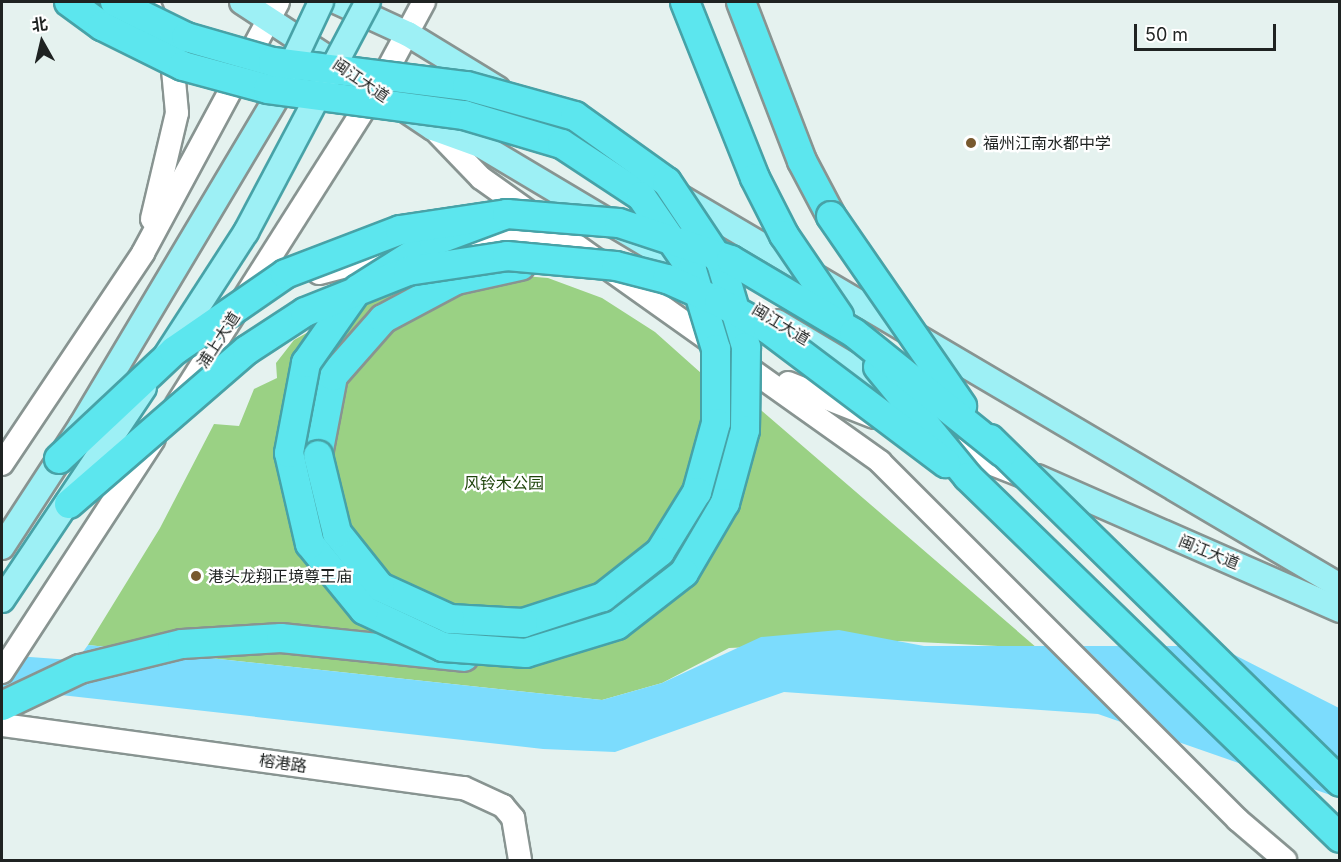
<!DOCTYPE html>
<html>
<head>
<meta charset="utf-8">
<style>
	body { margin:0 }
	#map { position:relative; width:1341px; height:862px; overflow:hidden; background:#e5f2ef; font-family:Inter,"Noto Sans SC",sans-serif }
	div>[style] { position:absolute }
	.green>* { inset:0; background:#9ad184 }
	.water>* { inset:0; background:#7cdcfd }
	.river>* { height:34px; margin:-17px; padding:0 17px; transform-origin:17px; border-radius:17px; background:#7cdcfd }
	.roads { filter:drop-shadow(2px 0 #889491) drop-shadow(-2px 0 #889491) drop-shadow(0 2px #889491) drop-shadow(0 -2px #889491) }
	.secondary>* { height:22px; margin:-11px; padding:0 11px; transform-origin:11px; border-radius:11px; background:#fff }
	.primary>* { height:24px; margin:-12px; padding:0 12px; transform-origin:12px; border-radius:12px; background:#9df0f5 }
	.highway>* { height:28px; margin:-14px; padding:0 14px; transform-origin:14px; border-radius:14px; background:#5ce6ee }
	.bridges { filter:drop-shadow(2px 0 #47a2a7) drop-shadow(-2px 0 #47a2a7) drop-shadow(0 2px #47a2a7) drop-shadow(0 -2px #47a2a7) }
	.primary-bridge>* { height:24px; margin:-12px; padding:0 12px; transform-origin:12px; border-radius:12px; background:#9df0f5 }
	.highway-bridge>* { height:28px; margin:-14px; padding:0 14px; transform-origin:14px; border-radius:14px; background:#5ce6ee }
	.dots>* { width:16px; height:16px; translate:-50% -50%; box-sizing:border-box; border:3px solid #fff; border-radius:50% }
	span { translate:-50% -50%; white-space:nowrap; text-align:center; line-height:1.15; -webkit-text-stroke:4.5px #fff; paint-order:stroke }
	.street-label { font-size:16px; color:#1f2322 }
	.poi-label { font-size:16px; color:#1f2322 }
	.left { translate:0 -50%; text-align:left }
	.park-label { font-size:16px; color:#1f450b }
	.frame { position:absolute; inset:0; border:3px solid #1f2322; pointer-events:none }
	.north { position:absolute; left:12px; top:12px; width:60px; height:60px; -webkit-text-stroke:4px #fff; paint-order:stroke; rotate:352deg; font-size:16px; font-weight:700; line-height:24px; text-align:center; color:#1f2322 }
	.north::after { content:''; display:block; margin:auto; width:21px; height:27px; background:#1f2322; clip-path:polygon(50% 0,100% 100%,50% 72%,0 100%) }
	.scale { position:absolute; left:1134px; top:24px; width:142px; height:27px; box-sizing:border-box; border:3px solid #1f2322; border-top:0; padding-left:8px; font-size:18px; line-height:21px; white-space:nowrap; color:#1f2322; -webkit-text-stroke:4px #fff; paint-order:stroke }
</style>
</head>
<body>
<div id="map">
	<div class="green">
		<div style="clip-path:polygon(524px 276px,548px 278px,602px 298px,655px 332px,729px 398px,740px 392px,1037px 648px,898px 641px,729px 648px,662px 683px,602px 700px,88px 645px,160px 528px,214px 424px,239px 426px,254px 389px,277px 378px,276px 363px,294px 340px,353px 307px,421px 285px)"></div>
	</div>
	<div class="water">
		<div style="clip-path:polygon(839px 630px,924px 646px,1217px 646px,1339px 708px,1339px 798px,1098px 714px,784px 692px,615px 752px,543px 749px,52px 694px,88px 645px,602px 700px,662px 683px,761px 637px)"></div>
	</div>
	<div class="river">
		<div style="left:2px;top:672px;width:81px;rotate:4.2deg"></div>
	</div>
	<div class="roads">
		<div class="secondary">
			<div style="left:148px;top:2px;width:62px;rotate:67.2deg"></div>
			<div style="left:172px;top:59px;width:54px;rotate:84.7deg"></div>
			<div style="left:177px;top:113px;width:109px;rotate:103.3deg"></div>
			<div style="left:433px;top:128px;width:69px;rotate:46.2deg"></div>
			<div style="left:481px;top:178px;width:490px;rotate:35.4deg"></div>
			<div style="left:880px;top:462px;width:506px;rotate:45deg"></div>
			<div style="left:1238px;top:820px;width:62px;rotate:40.4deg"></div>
			<div style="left:319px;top:273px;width:113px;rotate:-14.4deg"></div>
			<div style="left:428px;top:245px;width:86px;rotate:-4deg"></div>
			<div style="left:514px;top:239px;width:65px;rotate:10.6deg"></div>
			<div style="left:788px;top:383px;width:92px;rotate:21.6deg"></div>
			<div style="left:177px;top:404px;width:371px;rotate:-57.6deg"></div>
			<div style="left:376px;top:91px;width:101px;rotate:-61.7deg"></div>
			<div style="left:941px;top:444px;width:90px;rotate:21.4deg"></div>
			<div style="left:2px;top:464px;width:254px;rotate:-56.2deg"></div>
			<div style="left:143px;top:253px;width:285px;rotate:-61.7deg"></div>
			<div style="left:2px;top:672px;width:278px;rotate:-56.9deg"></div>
			<div style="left:2px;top:725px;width:466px;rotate:7.8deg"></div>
			<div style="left:464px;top:788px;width:43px;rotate:24.8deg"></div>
			<div style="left:503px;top:806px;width:16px;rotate:50deg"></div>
			<div style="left:513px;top:818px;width:43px;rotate:80.5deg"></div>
		</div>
		<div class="primary">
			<div style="left:242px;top:2px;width:128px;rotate:33.2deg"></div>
			<div style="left:338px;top:2px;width:77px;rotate:24.6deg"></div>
			<div style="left:408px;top:34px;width:105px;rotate:31.4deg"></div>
			<div style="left:403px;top:108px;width:36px;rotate:34deg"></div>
			<div style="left:433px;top:128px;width:50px;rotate:19.9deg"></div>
			<div style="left:480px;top:145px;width:248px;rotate:30.8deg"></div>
			<div style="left:536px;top:111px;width:82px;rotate:30.6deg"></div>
			<div style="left:675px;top:194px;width:772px;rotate:30.52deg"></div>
			<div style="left:777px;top:322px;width:136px;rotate:30.9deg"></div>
			<div style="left:1037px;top:477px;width:331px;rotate:23.7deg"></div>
			<div style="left:2px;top:547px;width:145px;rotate:-56.9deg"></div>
			<div style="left:81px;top:426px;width:383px;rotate:-59.2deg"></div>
		</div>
		<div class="highway">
			<div style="left:741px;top:2px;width:170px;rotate:69deg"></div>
			<div style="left:802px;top:161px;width:62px;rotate:62.2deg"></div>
			<div style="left:318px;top:455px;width:80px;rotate:-79.2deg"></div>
			<div style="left:333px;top:376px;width:76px;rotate:-48.7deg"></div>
			<div style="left:383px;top:319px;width:83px;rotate:-28.1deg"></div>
			<div style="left:456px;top:280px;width:66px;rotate:-12.3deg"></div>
			<div style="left:2px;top:706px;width:86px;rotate:-25.4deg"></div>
			<div style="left:80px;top:669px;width:105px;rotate:-13.8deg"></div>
			<div style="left:182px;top:644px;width:99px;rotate:-3.5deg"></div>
			<div style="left:281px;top:638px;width:184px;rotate:5.9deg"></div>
		</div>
	</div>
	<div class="bridges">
		<div class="primary-bridge">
			<div style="left:284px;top:81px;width:87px;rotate:-64.9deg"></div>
			<div style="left:167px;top:354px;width:145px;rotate:-57.1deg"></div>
			<div style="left:246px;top:232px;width:260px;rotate:-62.1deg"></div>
			<div style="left:2px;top:600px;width:255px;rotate:-56.2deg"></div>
		</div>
		<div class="highway-bridge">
			<div style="left:69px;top:2px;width:41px;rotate:36deg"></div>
			<div style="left:102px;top:26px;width:90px;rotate:26.3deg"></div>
			<div style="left:183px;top:66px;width:88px;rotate:15.1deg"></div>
			<div style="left:268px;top:89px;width:198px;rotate:7.6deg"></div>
			<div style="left:464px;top:115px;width:102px;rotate:16.5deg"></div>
			<div style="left:562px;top:144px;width:95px;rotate:33.4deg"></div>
			<div style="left:641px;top:196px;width:90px;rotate:55.4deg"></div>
			<div style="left:692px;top:270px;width:83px;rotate:73.1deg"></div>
			<div style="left:716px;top:349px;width:74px;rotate:90deg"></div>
			<div style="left:716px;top:423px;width:72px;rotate:105.4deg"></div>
			<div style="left:697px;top:492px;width:70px;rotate:121.7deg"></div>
			<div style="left:660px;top:552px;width:73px;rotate:141.7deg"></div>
			<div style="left:603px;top:597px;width:84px;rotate:162deg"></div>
			<div style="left:523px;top:623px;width:73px;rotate:-176.9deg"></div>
			<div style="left:450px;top:619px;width:77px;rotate:-155.4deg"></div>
			<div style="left:380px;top:587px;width:69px;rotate:-128.5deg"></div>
			<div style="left:337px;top:533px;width:80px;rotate:-103.7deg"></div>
			<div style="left:115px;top:2px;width:79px;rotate:26.2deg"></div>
			<div style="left:186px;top:37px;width:91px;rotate:16deg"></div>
			<div style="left:273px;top:62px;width:195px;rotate:7.1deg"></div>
			<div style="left:467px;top:86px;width:112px;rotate:15.5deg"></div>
			<div style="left:575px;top:116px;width:113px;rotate:35.7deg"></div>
			<div style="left:667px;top:182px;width:97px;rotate:56.3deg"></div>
			<div style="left:721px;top:263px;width:88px;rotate:73.4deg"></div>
			<div style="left:746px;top:347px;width:83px;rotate:90.7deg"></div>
			<div style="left:745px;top:430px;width:76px;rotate:105.3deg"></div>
			<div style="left:725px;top:503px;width:81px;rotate:120.4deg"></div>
			<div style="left:684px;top:573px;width:85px;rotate:142.2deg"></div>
			<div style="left:617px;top:625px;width:95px;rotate:162.9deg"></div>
			<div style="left:526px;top:653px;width:83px;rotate:-175.9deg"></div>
			<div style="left:443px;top:647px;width:87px;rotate:-154.9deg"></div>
			<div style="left:364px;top:610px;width:85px;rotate:-129.3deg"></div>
			<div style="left:310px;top:544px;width:93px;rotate:-103deg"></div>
			<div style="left:289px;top:453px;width:92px;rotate:-79.3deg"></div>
			<div style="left:306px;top:363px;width:90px;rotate:-54.9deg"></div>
			<div style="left:358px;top:289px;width:90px;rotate:-32.3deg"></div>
			<div style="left:434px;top:241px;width:78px;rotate:-20.3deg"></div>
			<div style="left:685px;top:2px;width:189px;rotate:68.3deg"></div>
			<div style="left:755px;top:178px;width:64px;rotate:63deg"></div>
			<div style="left:784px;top:235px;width:98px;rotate:55.8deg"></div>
			<div style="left:831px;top:216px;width:231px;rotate:55.4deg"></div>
			<div style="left:878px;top:367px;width:142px;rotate:50.7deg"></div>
			<div style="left:968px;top:477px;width:518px;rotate:44.14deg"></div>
			<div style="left:990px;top:439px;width:490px;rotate:44.4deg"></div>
			<div style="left:59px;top:459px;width:158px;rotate:-43.2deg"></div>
			<div style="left:174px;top:351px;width:135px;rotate:-34.7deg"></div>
			<div style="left:285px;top:274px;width:123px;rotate:-20.9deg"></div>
			<div style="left:400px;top:230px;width:108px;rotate:-8.5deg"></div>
			<div style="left:507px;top:214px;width:112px;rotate:4.6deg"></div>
			<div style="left:619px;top:223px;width:118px;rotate:18.3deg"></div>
			<div style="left:731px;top:260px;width:143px;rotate:30.7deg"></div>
			<div style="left:854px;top:333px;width:191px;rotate:38.8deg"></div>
			<div style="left:69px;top:504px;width:235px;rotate:-40.9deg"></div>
			<div style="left:247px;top:350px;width:69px;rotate:-33.2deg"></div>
			<div style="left:305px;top:312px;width:111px;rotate:-21.7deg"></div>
			<div style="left:408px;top:271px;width:100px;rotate:-8.6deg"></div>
			<div style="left:507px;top:256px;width:109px;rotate:5.2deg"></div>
			<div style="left:616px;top:266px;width:53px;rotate:14.3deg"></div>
			<div style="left:667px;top:279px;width:57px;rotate:23.9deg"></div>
			<div style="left:719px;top:302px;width:56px;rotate:28.9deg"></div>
			<div style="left:768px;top:329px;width:223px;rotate:37deg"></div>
		</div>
	</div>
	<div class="dots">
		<div style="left:971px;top:143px;background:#78592e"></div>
		<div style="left:196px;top:576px;background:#78592e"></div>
	</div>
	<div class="street-label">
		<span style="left:361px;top:80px;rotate:34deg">闽江大道</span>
		<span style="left:781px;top:324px;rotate:31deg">闽江大道</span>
		<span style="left:218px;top:340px;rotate:-57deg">浦上大道</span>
		<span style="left:1209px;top:552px;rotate:22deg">闽江大道</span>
		<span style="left:283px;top:763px;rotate:8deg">榕港路</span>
	</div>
	<div class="poi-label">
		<span class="left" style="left:983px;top:143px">福州江南水都中学</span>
		<span class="left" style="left:208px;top:576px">港头龙翔正境尊王庙</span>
	</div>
	<div class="park-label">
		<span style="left:504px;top:483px">风铃木公园</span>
	</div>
	<div class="frame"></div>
	<div class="north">北</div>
	<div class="scale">50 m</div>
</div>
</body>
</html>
